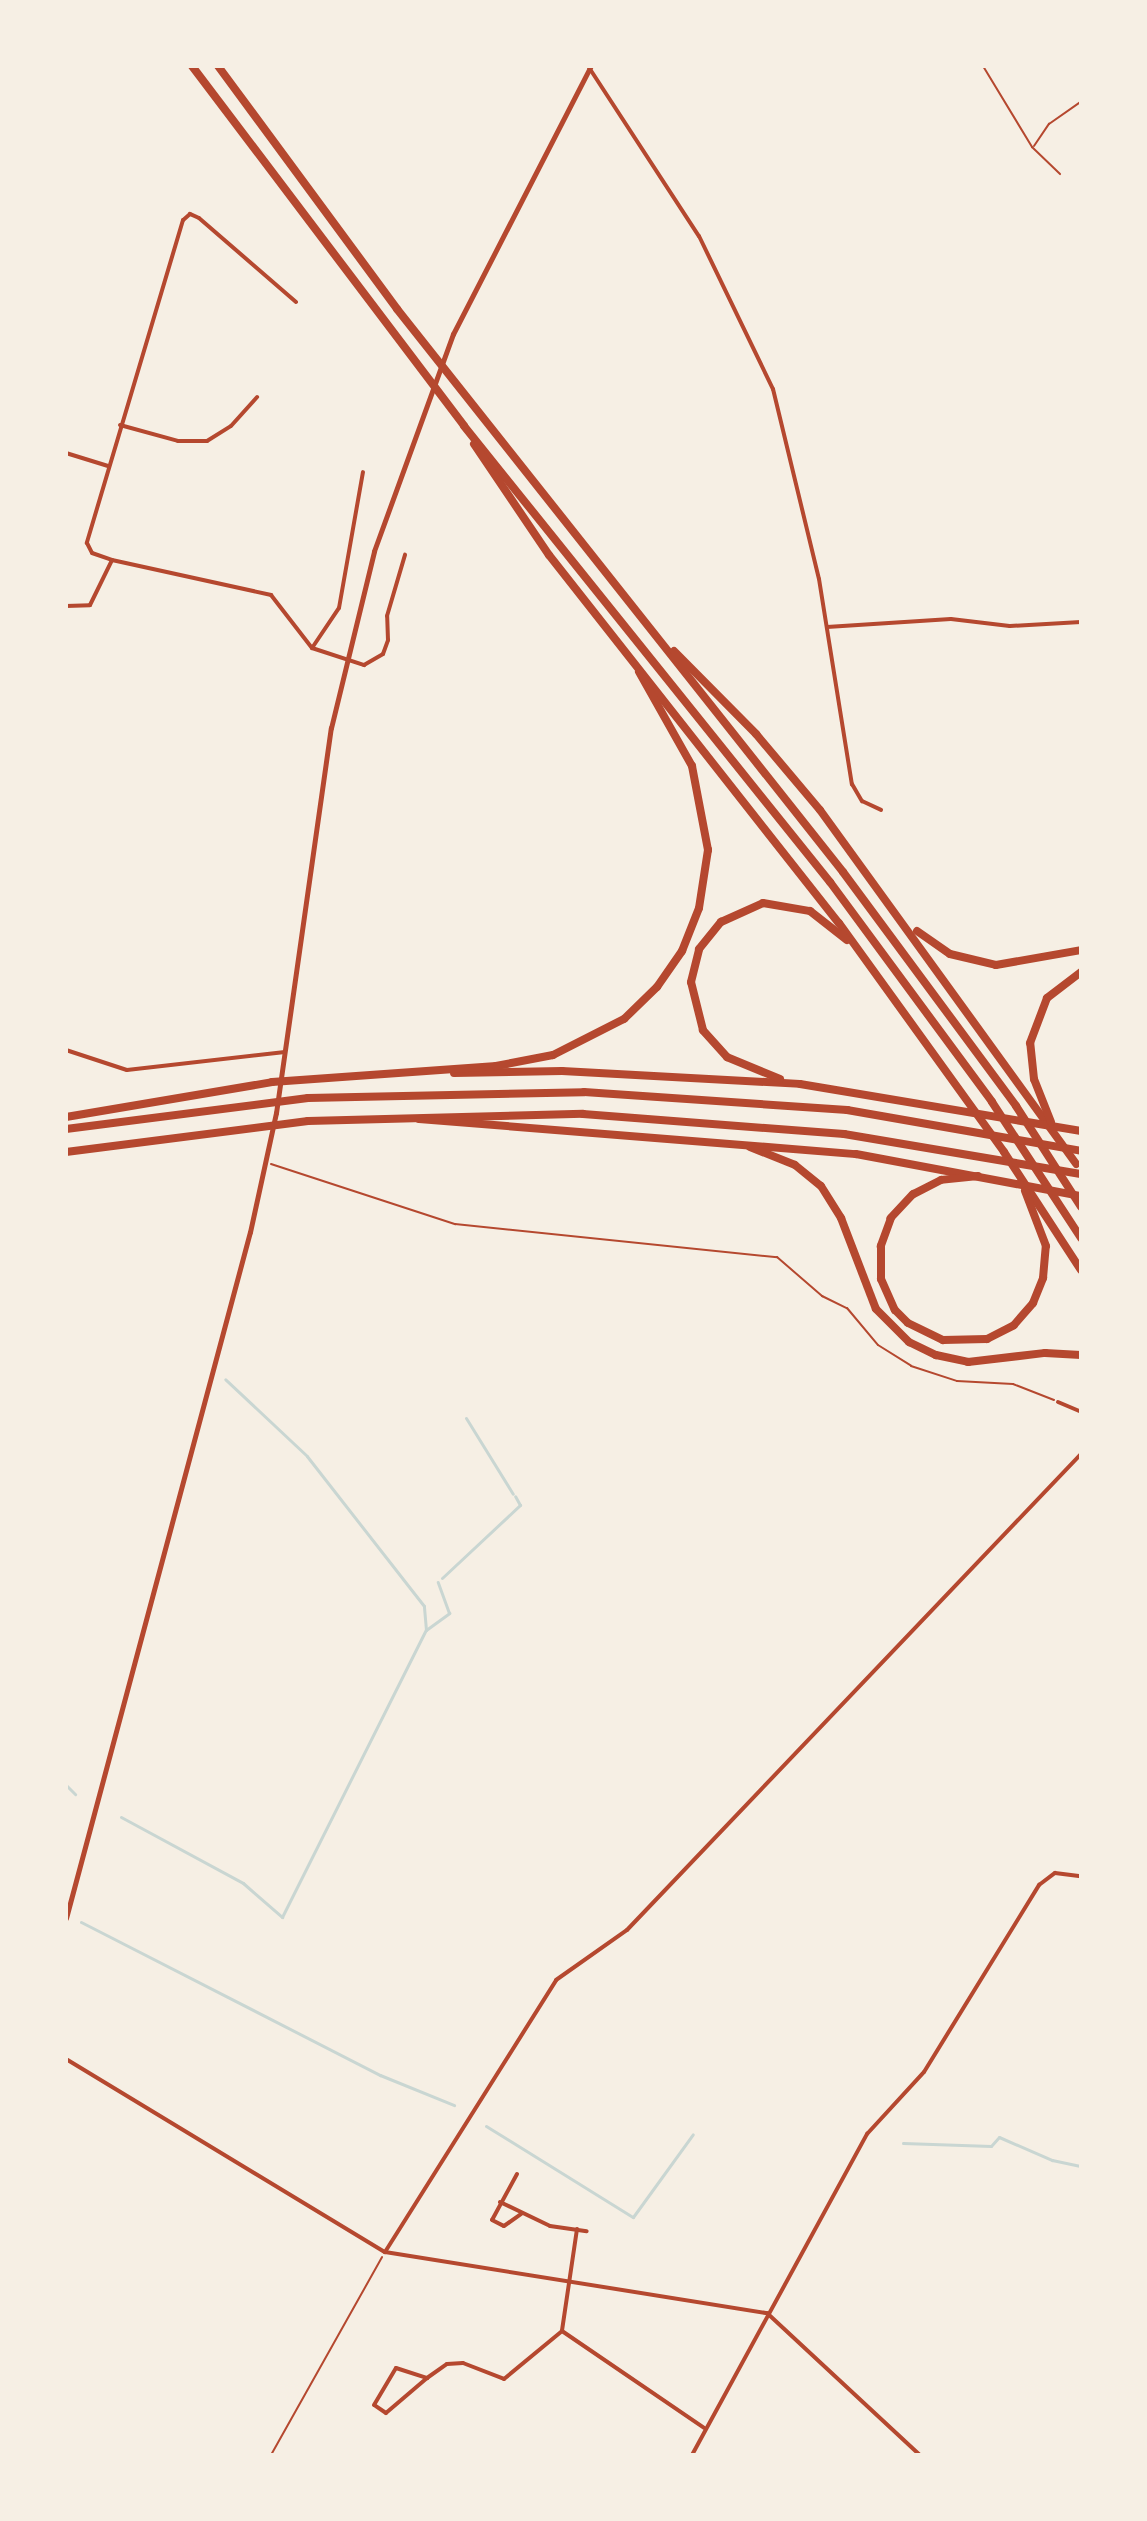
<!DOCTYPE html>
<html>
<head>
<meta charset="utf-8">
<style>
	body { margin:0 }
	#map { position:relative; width:1147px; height:2521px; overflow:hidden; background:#f6efe4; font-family:"Alegreya Sans",sans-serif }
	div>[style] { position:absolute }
	.stream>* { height:3px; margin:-1.5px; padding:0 1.5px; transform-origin:1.5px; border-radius:1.5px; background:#c9d6d2 }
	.path>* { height:2px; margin:-1px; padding:0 1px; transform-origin:1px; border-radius:1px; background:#b5482f }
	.service>* { height:2px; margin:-1px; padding:0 1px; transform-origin:1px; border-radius:1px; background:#b5482f }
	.minor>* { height:4px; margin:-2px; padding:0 2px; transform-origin:2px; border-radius:2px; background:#b5482f }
	.tertiary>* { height:5px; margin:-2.5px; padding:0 2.5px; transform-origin:2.5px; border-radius:2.5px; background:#b5482f }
	.motorway>* { height:8px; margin:-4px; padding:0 4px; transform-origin:4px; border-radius:4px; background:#b5482f }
	span { translate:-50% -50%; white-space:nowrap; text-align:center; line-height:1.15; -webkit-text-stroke:8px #f6efe4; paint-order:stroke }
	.frame { position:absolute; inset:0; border:68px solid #f6efe4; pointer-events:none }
</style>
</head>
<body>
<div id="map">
	<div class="stream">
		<div style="left:466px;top:1418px;width:89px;rotate:58.3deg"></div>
		<div style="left:442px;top:1578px;width:107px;rotate:-43.1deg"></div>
		<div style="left:520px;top:1505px;width:10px;rotate:-119deg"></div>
		<div style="left:426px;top:1630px;width:29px;rotate:-36deg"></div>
		<div style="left:449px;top:1613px;width:33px;rotate:-110deg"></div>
		<div style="left:66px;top:1785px;width:13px;rotate:45deg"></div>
		<div style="left:121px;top:1817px;width:139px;rotate:28.4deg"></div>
		<div style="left:243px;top:1883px;width:52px;rotate:41.1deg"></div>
		<div style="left:282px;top:1917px;width:321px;rotate:-63.4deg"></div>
		<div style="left:426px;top:1630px;width:24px;rotate:-95deg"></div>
		<div style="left:424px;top:1606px;width:190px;rotate:-128deg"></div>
		<div style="left:307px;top:1456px;width:112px;rotate:-136.8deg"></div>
		<div style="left:81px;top:1922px;width:336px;rotate:27.1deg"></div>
		<div style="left:380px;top:2075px;width:80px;rotate:22.1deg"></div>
		<div style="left:486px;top:2126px;width:173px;rotate:31.8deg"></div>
		<div style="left:633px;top:2217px;width:102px;rotate:-54.1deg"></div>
		<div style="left:903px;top:2143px;width:88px;rotate:2deg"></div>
		<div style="left:991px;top:2146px;width:12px;rotate:-48deg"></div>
		<div style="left:999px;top:2137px;width:58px;rotate:23.5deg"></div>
		<div style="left:1052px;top:2160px;width:30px;rotate:12deg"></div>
	</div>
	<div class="path">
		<div style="left:271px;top:1164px;width:194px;rotate:18.1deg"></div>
		<div style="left:455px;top:1224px;width:324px;rotate:5.9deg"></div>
		<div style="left:777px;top:1257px;width:60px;rotate:40.9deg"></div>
		<div style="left:822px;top:1296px;width:28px;rotate:26deg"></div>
		<div style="left:847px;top:1308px;width:48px;rotate:50deg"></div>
		<div style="left:878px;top:1345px;width:39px;rotate:32deg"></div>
		<div style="left:911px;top:1366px;width:48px;rotate:18.1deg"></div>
		<div style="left:957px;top:1381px;width:56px;rotate:3.1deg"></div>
		<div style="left:1013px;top:1384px;width:44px;rotate:21.3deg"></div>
		<div style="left:271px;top:2455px;width:227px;rotate:-60.7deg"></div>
	</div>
	<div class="service">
		<div style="left:983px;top:66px;width:95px;rotate:58.8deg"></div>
		<div style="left:1032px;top:147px;width:39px;rotate:44deg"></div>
		<div style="left:1034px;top:146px;width:27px;rotate:-56deg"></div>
		<div style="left:1049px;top:124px;width:39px;rotate:-35deg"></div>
	</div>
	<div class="minor">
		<div style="left:588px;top:66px;width:203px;rotate:56.9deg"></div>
		<div style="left:699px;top:236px;width:170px;rotate:64.2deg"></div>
		<div style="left:773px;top:389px;width:195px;rotate:76.4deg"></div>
		<div style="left:819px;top:579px;width:208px;rotate:80.9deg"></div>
		<div style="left:852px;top:784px;width:20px;rotate:60deg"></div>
		<div style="left:862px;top:801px;width:21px;rotate:25deg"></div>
		<div style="left:296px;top:302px;width:128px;rotate:-139.1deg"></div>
		<div style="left:199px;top:218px;width:10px;rotate:-156deg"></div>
		<div style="left:190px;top:214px;width:9px;rotate:139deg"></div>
		<div style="left:183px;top:220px;width:337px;rotate:106.6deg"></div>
		<div style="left:87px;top:543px;width:11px;rotate:63deg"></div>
		<div style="left:92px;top:553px;width:21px;rotate:19deg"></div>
		<div style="left:112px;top:560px;width:163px;rotate:12.4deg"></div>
		<div style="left:271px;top:595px;width:67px;rotate:52.3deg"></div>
		<div style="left:312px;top:648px;width:55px;rotate:18.1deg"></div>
		<div style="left:364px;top:665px;width:22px;rotate:-30deg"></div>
		<div style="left:383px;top:654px;width:15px;rotate:-70deg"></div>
		<div style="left:388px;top:640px;width:24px;rotate:-92deg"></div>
		<div style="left:387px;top:616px;width:64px;rotate:-73.6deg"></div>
		<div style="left:120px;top:425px;width:60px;rotate:15.4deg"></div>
		<div style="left:178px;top:441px;width:29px"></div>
		<div style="left:207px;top:441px;width:28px;rotate:-32deg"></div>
		<div style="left:231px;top:426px;width:39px;rotate:-48deg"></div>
		<div style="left:66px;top:453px;width:44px;rotate:17.2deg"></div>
		<div style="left:66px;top:606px;width:24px;rotate:-2deg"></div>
		<div style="left:90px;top:605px;width:50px;rotate:-63.9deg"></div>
		<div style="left:827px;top:627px;width:124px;rotate:-3.7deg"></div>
		<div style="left:951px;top:619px;width:59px;rotate:6.8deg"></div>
		<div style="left:1010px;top:626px;width:71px;rotate:-3.2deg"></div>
		<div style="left:312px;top:648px;width:48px;rotate:-56deg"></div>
		<div style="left:339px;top:608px;width:138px;rotate:-80deg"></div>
		<div style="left:66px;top:1050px;width:64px;rotate:18.2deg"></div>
		<div style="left:127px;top:1070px;width:159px;rotate:-6.5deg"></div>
		<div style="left:1058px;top:1402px;width:25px;rotate:23deg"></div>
		<div style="left:66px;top:2059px;width:373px;rotate:31.2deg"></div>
		<div style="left:385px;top:2252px;width:387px;rotate:9.1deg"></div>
		<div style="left:767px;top:2313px;width:209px;rotate:42.9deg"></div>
		<div style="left:517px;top:2174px;width:52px;rotate:118.5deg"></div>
		<div style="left:492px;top:2220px;width:13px;rotate:27deg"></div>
		<div style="left:504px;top:2226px;width:21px;rotate:-35deg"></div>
		<div style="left:500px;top:2202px;width:55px;rotate:25.6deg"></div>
		<div style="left:550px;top:2226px;width:37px;rotate:8deg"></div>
		<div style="left:577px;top:2229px;width:103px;rotate:98.4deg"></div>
		<div style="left:562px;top:2331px;width:172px;rotate:34.3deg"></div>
		<div style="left:385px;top:2252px;width:321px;rotate:-57.8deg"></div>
		<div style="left:556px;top:1980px;width:87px;rotate:-35.2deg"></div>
		<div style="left:627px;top:1930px;width:658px;rotate:-46.36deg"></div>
		<div style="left:427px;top:2378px;width:54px;rotate:139.5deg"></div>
		<div style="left:386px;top:2413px;width:14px;rotate:-146deg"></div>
		<div style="left:374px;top:2405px;width:43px;rotate:-59.3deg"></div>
		<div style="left:396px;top:2368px;width:33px;rotate:18deg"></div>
		<div style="left:427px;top:2378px;width:24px;rotate:-35deg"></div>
		<div style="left:447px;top:2364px;width:16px;rotate:-4deg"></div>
		<div style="left:463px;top:2363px;width:44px;rotate:21.3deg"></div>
		<div style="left:504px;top:2379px;width:75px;rotate:-39.6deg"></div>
		<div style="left:692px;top:2455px;width:366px;rotate:-61.4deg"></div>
		<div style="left:867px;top:2134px;width:84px;rotate:-47.4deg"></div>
		<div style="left:924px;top:2072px;width:220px;rotate:-58.4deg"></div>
		<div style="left:1039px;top:1885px;width:20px;rotate:-37deg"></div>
		<div style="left:1055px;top:1873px;width:26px;rotate:7deg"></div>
	</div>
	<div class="tertiary">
		<div style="left:66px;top:1918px;width:710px;rotate:-74.99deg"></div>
		<div style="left:250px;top:1232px;width:122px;rotate:-77.7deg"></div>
		<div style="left:276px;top:1113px;width:389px;rotate:-81.9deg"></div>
		<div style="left:331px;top:728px;width:182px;rotate:-76.3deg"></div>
		<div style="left:374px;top:551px;width:231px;rotate:-70deg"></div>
		<div style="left:453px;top:334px;width:301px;rotate:-62.8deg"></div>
	</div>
	<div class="motorway">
		<div style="left:192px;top:66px;width:451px;rotate:52.9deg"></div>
		<div style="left:464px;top:426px;width:585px;rotate:51.25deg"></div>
		<div style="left:830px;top:882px;width:273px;rotate:53.6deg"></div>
		<div style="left:992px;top:1102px;width:163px;rotate:56.8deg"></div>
		<div style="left:218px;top:66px;width:302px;rotate:53.6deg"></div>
		<div style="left:397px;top:309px;width:718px;rotate:51.61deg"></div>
		<div style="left:843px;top:872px;width:291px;rotate:53.5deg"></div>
		<div style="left:1016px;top:1106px;width:120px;rotate:57.2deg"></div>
		<div style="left:474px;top:444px;width:134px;rotate:56deg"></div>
		<div style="left:549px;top:555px;width:469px;rotate:51.8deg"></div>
		<div style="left:839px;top:923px;width:282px;rotate:54.2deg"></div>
		<div style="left:1004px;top:1152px;width:141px;rotate:56.9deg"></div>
		<div style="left:674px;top:651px;width:117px;rotate:45.3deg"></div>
		<div style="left:756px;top:734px;width:99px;rotate:49.9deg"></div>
		<div style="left:820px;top:810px;width:437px;rotate:54.1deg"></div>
		<div style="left:917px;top:931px;width:40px;rotate:34.9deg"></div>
		<div style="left:950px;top:954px;width:47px;rotate:13.4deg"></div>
		<div style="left:996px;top:965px;width:86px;rotate:-10deg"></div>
		<div style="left:454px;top:1073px;width:108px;rotate:-1.1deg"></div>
		<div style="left:562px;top:1071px;width:238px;rotate:3.1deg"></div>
		<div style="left:800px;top:1084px;width:285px;rotate:9.5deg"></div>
		<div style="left:780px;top:1079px;width:57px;rotate:-157.5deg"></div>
		<div style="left:727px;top:1057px;width:36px;rotate:-132deg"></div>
		<div style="left:703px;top:1030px;width:49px;rotate:-104deg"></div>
		<div style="left:691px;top:982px;width:34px;rotate:-76deg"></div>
		<div style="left:699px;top:949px;width:35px;rotate:-51deg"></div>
		<div style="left:721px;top:922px;width:46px;rotate:-24.3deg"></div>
		<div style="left:763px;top:903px;width:48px;rotate:9.7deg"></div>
		<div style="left:810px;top:911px;width:47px;rotate:38.1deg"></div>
		<div style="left:66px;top:1117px;width:209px;rotate:-9.6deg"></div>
		<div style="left:272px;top:1082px;width:225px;rotate:-4.1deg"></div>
		<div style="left:496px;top:1066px;width:58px;rotate:-10.9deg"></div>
		<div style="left:553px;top:1055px;width:80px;rotate:-26.9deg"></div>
		<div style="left:624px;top:1019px;width:46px;rotate:-44.1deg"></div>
		<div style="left:657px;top:987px;width:44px;rotate:-55.2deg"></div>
		<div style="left:682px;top:951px;width:46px;rotate:-68.4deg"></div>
		<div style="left:699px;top:908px;width:59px;rotate:-81.2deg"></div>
		<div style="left:708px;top:850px;width:86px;rotate:-100.8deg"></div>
		<div style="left:692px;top:766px;width:108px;rotate:-119.4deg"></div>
		<div style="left:419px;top:1119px;width:438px;rotate:4.6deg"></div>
		<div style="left:856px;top:1154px;width:229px;rotate:10.6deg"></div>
		<div style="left:1051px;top:1122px;width:46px;rotate:-111.6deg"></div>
		<div style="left:1034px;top:1079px;width:36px;rotate:-96deg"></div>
		<div style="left:1030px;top:1043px;width:48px;rotate:-69.3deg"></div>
		<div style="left:1047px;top:998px;width:43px;rotate:-37.4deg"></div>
		<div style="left:66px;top:1129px;width:244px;rotate:-7.3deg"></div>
		<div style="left:308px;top:1098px;width:276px;rotate:-1.2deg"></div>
		<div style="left:584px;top:1092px;width:264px;rotate:3.9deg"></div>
		<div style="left:847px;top:1110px;width:238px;rotate:9.9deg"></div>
		<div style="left:750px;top:1147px;width:48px;rotate:21.8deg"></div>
		<div style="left:795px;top:1165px;width:33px;rotate:39deg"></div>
		<div style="left:821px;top:1186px;width:38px;rotate:58deg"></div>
		<div style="left:841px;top:1218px;width:97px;rotate:69deg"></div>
		<div style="left:876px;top:1309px;width:47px;rotate:45deg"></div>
		<div style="left:909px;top:1342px;width:30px;rotate:26deg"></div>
		<div style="left:936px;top:1355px;width:33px;rotate:12deg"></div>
		<div style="left:968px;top:1362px;width:78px;rotate:-6.7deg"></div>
		<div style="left:1045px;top:1353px;width:36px;rotate:3deg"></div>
		<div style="left:66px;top:1152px;width:244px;rotate:-7.3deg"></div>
		<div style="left:308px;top:1121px;width:275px;rotate:-1.5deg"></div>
		<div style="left:583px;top:1114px;width:262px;rotate:4.4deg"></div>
		<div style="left:844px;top:1134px;width:240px;rotate:9.6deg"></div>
		<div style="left:978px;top:1176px;width:37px;rotate:174deg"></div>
		<div style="left:941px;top:1180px;width:31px;rotate:153deg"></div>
		<div style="left:913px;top:1194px;width:33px;rotate:133deg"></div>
		<div style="left:891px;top:1218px;width:30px;rotate:110deg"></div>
		<div style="left:881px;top:1246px;width:33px;rotate:90deg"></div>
		<div style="left:881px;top:1279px;width:34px;rotate:66deg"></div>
		<div style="left:895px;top:1310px;width:18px;rotate:45deg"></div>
		<div style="left:908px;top:1323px;width:39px;rotate:26deg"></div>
		<div style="left:943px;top:1340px;width:44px;rotate:-1.3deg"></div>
		<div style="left:987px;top:1339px;width:30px;rotate:-27deg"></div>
		<div style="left:1014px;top:1325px;width:29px;rotate:-49deg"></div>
		<div style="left:1033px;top:1303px;width:27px;rotate:-68deg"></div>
		<div style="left:1043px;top:1278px;width:32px;rotate:-85deg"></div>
		<div style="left:1046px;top:1246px;width:59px;rotate:-110.9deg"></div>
	</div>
	<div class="frame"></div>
</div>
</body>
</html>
